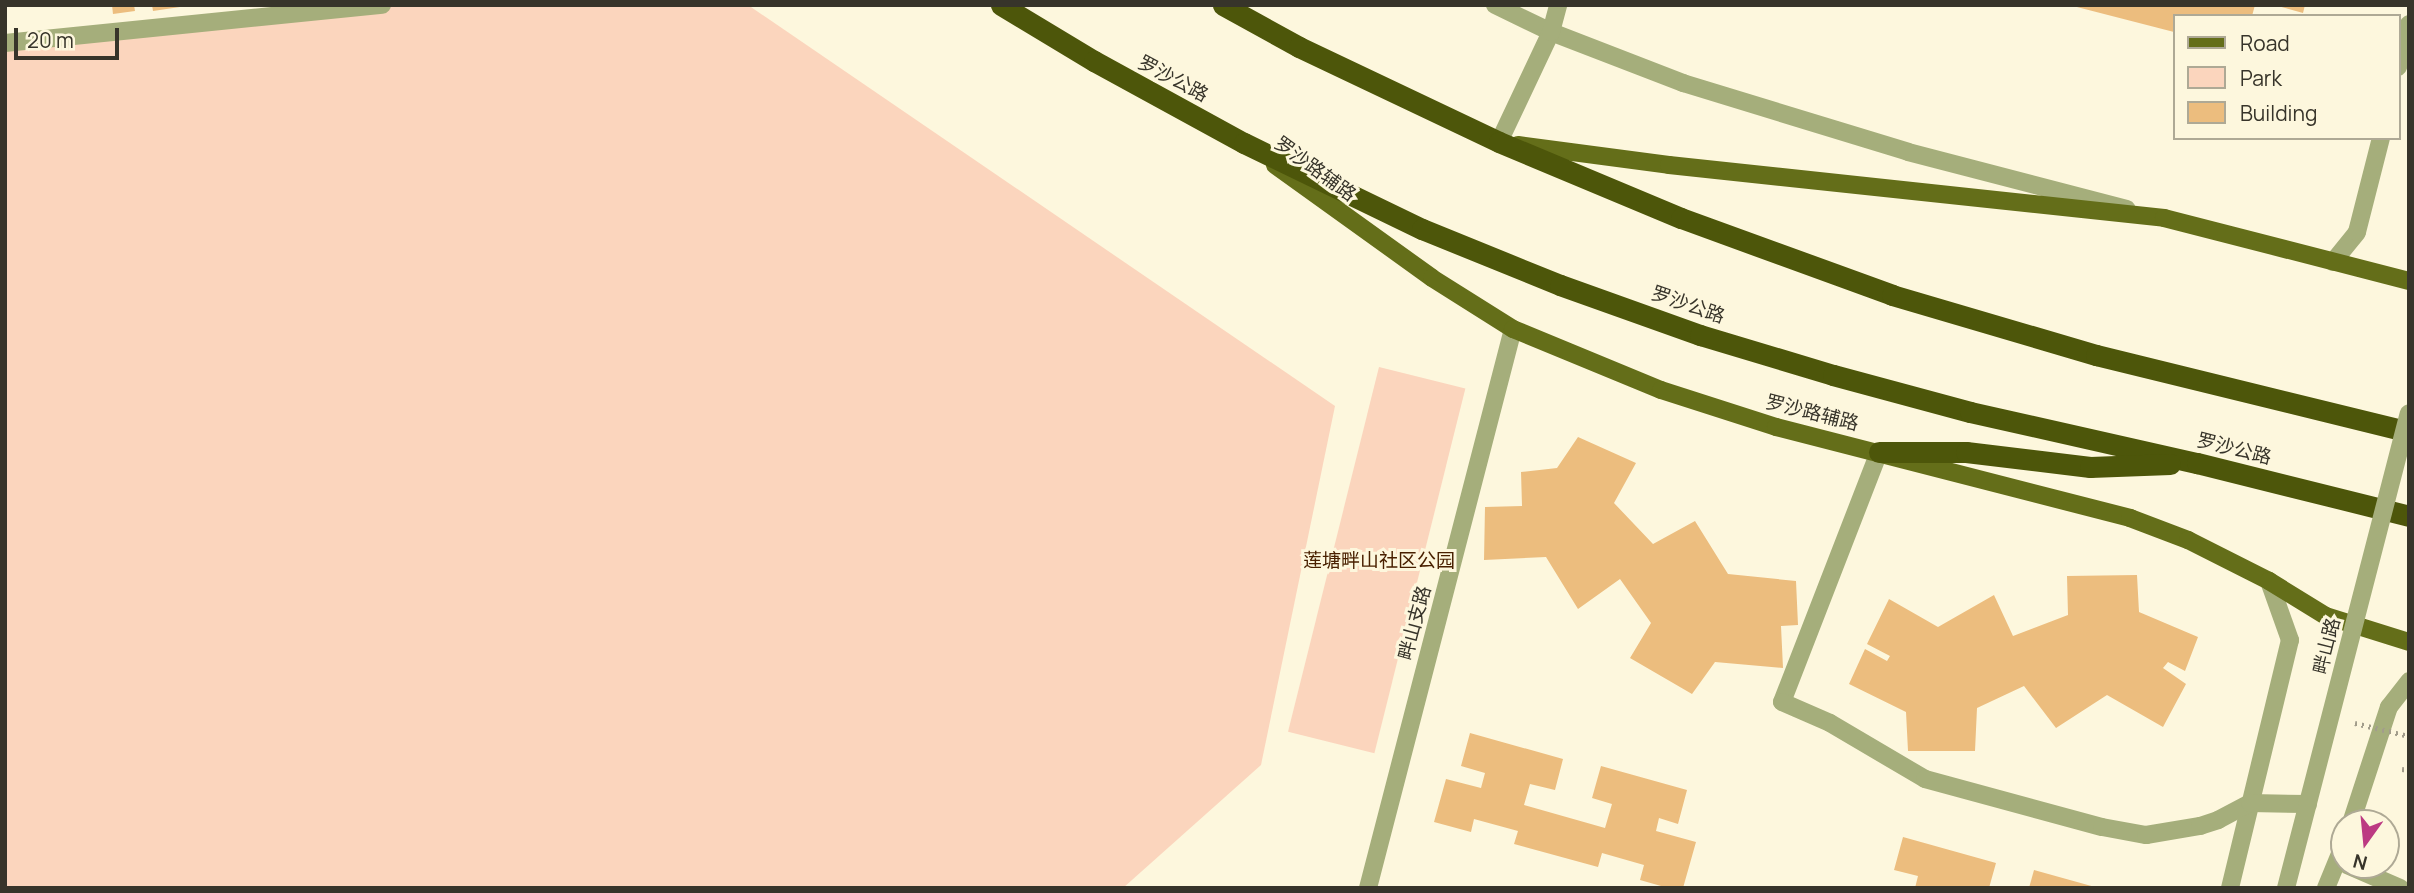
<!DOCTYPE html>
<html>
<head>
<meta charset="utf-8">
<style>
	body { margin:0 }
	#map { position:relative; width:2414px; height:893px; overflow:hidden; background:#fdf7dd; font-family:Manrope,"Noto Sans SC",sans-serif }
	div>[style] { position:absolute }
	.green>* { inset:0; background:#fbd5bd; transform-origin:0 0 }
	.building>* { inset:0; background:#ecbd7e }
	.path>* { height:4.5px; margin-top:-2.25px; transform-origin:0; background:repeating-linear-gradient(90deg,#a29d8b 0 2px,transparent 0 7px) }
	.minor>* { height:18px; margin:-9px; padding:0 9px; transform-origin:9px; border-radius:9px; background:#a5ae7b }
	.major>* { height:18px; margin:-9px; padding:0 9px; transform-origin:9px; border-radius:9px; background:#646e19 }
	.highway>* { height:21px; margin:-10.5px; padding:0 10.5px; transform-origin:10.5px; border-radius:10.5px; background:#4d560a }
	.path-bridge>* { height:4.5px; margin-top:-2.25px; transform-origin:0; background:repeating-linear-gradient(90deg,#a29d8b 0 2px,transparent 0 7px) }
	.minor-bridge>* { height:18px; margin:-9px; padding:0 9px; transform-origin:9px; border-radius:9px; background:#a5ae7b }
	span { translate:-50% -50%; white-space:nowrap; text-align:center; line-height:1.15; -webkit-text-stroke:6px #fdf7dd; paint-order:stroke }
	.street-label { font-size:19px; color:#37342a }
	.park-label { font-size:19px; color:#492000 }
	.frame { position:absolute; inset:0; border:7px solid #37342a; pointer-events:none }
	.legend { position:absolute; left:2173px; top:14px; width:228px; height:126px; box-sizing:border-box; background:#fdf7dd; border:2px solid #aea995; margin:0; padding:9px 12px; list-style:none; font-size:21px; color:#37342a }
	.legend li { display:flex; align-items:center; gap:14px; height:35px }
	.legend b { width:35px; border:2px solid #aea995 }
	.north { position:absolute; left:2330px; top:809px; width:70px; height:70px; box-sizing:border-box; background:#fdf7dd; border:2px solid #aea995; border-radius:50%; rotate:195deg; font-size:19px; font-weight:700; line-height:28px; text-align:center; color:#37342a }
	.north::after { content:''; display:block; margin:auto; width:24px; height:32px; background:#bc3a82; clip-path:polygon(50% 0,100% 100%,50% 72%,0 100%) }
	.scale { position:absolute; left:14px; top:28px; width:105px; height:32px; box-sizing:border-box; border:4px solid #37342a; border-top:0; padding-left:9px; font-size:21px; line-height:24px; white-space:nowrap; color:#37342a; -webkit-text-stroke:5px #fdf7dd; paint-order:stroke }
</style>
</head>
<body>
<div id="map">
	<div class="green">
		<div style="clip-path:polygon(295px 5px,748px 5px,1335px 406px,1261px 765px,1123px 888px,5px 888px,5px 51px)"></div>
		<div style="left:1379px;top:367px;width:89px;height:376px;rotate:14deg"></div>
	</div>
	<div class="building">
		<div style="clip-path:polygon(112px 5px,134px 5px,135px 11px,113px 14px)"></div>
		<div style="clip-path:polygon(152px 5px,180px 5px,180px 7px,153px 11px)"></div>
		<div style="clip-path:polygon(2255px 5px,2252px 16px,2174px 16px,2174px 32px,2073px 6px)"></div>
		<div style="clip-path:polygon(2274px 5px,2305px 5px,2303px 13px)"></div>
		<div style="clip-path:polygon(1578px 437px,1636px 463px,1614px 503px,1653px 544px,1695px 521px,1728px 574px,1796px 581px,1798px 625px,1781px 626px,1783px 668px,1715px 662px,1692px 694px,1630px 658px,1651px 623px,1620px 579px,1578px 609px,1546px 557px,1484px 560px,1485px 507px,1522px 506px,1521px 472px,1557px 468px)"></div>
		<div style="clip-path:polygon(2137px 575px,2139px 612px,2198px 637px,2185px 671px,2168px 662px,2163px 668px,2186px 684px,2163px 727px,2107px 695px,2056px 728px,2024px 686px,1977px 708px,1975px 751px,1908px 751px,1906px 712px,1849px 684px,1865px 649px,1887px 661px,1890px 656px,1867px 644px,1889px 599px,1938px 627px,1994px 595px,2013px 636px,2068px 615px,2067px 576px)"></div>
		<div style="clip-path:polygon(1470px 733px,1563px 759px,1555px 790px,1530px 784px,1524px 805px,1605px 828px,1612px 804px,1592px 798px,1601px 766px,1687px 790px,1678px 824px,1659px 818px,1656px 831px,1696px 842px,1683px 888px,1668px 888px,1640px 880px,1644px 865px,1602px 853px,1598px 867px,1514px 844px,1518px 831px,1474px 819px,1471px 832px,1434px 822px,1446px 779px,1481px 788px,1485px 773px,1461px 766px)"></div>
		<div style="clip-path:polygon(1903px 837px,1996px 863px,1989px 888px,1915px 888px,1918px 876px,1894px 870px)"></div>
		<div style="clip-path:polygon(2034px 870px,2095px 887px,2095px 888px,2029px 888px)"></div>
	</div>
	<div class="path">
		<div style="left:2402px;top:769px;width:7px;rotate:8deg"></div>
	</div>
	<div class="minor">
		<div style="left:1495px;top:5px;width:62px;rotate:25.7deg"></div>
		<div style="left:1551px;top:32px;width:142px;rotate:21.1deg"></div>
		<div style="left:1683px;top:83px;width:235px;rotate:17deg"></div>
		<div style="left:1908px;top:152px;width:226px;rotate:14.6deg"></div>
		<div style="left:5px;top:43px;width:379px;rotate:-5.8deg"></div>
		<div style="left:2398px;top:67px;width:44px;rotate:-75.7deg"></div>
		<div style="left:1499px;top:142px;width:122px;rotate:-64.7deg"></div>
		<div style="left:1551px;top:32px;width:28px;rotate:-75deg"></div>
		<div style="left:2333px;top:262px;width:38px;rotate:-51deg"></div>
		<div style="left:2357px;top:232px;width:97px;rotate:-75.7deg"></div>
		<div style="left:1879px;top:452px;width:268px;rotate:111.2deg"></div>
		<div style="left:1782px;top:702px;width:52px;rotate:23.6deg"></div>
		<div style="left:1830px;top:723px;width:110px;rotate:30.5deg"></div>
		<div style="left:2351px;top:823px;width:122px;rotate:-71.9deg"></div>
		<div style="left:2389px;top:707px;width:33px;rotate:-52deg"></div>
		<div style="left:2347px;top:865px;width:58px;rotate:23.5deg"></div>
		<div style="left:1368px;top:888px;width:577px;rotate:-75.46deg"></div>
		<div style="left:2230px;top:888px;width:255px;rotate:-76.4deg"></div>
		<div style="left:2290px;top:640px;width:63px;rotate:-109.6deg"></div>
		<div style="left:2326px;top:888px;width:48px;rotate:-67.8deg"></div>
	</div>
	<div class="major">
		<div style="left:1518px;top:145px;width:152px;rotate:7.5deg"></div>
		<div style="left:1669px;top:165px;width:498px;rotate:6.1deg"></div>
		<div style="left:2164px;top:218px;width:253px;rotate:14.4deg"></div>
		<div style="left:1275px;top:165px;width:193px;rotate:35.7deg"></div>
		<div style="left:1432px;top:278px;width:96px;rotate:32.2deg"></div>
		<div style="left:1513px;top:329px;width:160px;rotate:22.4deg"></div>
		<div style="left:1661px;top:390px;width:121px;rotate:17.8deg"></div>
		<div style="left:1776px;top:427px;width:366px;rotate:14.4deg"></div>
		<div style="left:2130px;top:518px;width:62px;rotate:20.8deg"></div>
		<div style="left:2188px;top:540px;width:91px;rotate:26.8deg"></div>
		<div style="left:2269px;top:581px;width:67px;rotate:31.6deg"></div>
		<div style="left:2326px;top:616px;width:87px;rotate:17.4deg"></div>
	</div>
	<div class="highway">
		<div style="left:1001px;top:5px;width:109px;rotate:31.1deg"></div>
		<div style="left:1094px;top:61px;width:171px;rotate:28.7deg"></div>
		<div style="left:1244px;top:143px;width:198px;rotate:25.8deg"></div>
		<div style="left:1422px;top:229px;width:149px;rotate:22.1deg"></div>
		<div style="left:1560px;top:285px;width:149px;rotate:19.7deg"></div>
		<div style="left:1700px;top:335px;width:139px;rotate:16.7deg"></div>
		<div style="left:1833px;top:375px;width:142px;rotate:15.1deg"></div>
		<div style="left:1970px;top:412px;width:233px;rotate:12.7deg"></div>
		<div style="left:2197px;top:463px;width:219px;rotate:14deg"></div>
		<div style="left:1223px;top:5px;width:87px;rotate:28.9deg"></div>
		<div style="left:1299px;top:47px;width:221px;rotate:25.4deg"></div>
		<div style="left:1499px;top:142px;width:197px;rotate:22.7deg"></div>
		<div style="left:1681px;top:218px;width:225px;rotate:20deg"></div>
		<div style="left:1892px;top:295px;width:213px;rotate:16.4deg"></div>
		<div style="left:2096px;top:355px;width:322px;rotate:13.8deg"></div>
		<div style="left:1879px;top:452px;width:87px"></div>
		<div style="left:1966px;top:452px;width:125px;rotate:6.9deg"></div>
		<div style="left:2090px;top:467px;width:80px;rotate:-2.1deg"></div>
	</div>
	<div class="path-bridge">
		<div style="left:2355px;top:723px;width:56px;rotate:13.5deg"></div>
	</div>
	<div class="minor-bridge">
		<div style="left:1925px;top:779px;width:183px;rotate:15.2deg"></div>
		<div style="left:2102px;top:827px;width:45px;rotate:10.3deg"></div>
		<div style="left:2146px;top:835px;width:55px;rotate:-9.5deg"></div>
		<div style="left:2200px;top:826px;width:19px;rotate:-18deg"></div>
		<div style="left:2218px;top:820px;width:36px;rotate:-28deg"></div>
		<div style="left:2250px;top:803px;width:58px;rotate:1deg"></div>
		<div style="left:2286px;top:888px;width:490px;rotate:-75.5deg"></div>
	</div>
	<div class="street-label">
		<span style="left:1173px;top:79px;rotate:28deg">罗沙公路</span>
		<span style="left:1315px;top:169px;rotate:36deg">罗沙路辅路</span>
		<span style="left:1688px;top:305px;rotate:19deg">罗沙公路</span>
		<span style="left:1812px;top:413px;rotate:14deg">罗沙路辅路</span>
		<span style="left:2234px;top:449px;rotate:14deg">罗沙公路</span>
		<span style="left:1415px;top:623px;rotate:-75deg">畔山支路</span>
		<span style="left:2327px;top:646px;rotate:-76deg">畔山路</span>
	</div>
	<div class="park-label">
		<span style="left:1379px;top:561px">莲塘畔山社区公园</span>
	</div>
	<div class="frame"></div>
	<ul class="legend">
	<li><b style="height:9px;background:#646e19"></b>Road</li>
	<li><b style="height:19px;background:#fbd5bd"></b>Park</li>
	<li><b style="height:19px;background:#ecbd7e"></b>Building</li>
	</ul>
	<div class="north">N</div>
	<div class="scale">20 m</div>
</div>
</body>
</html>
